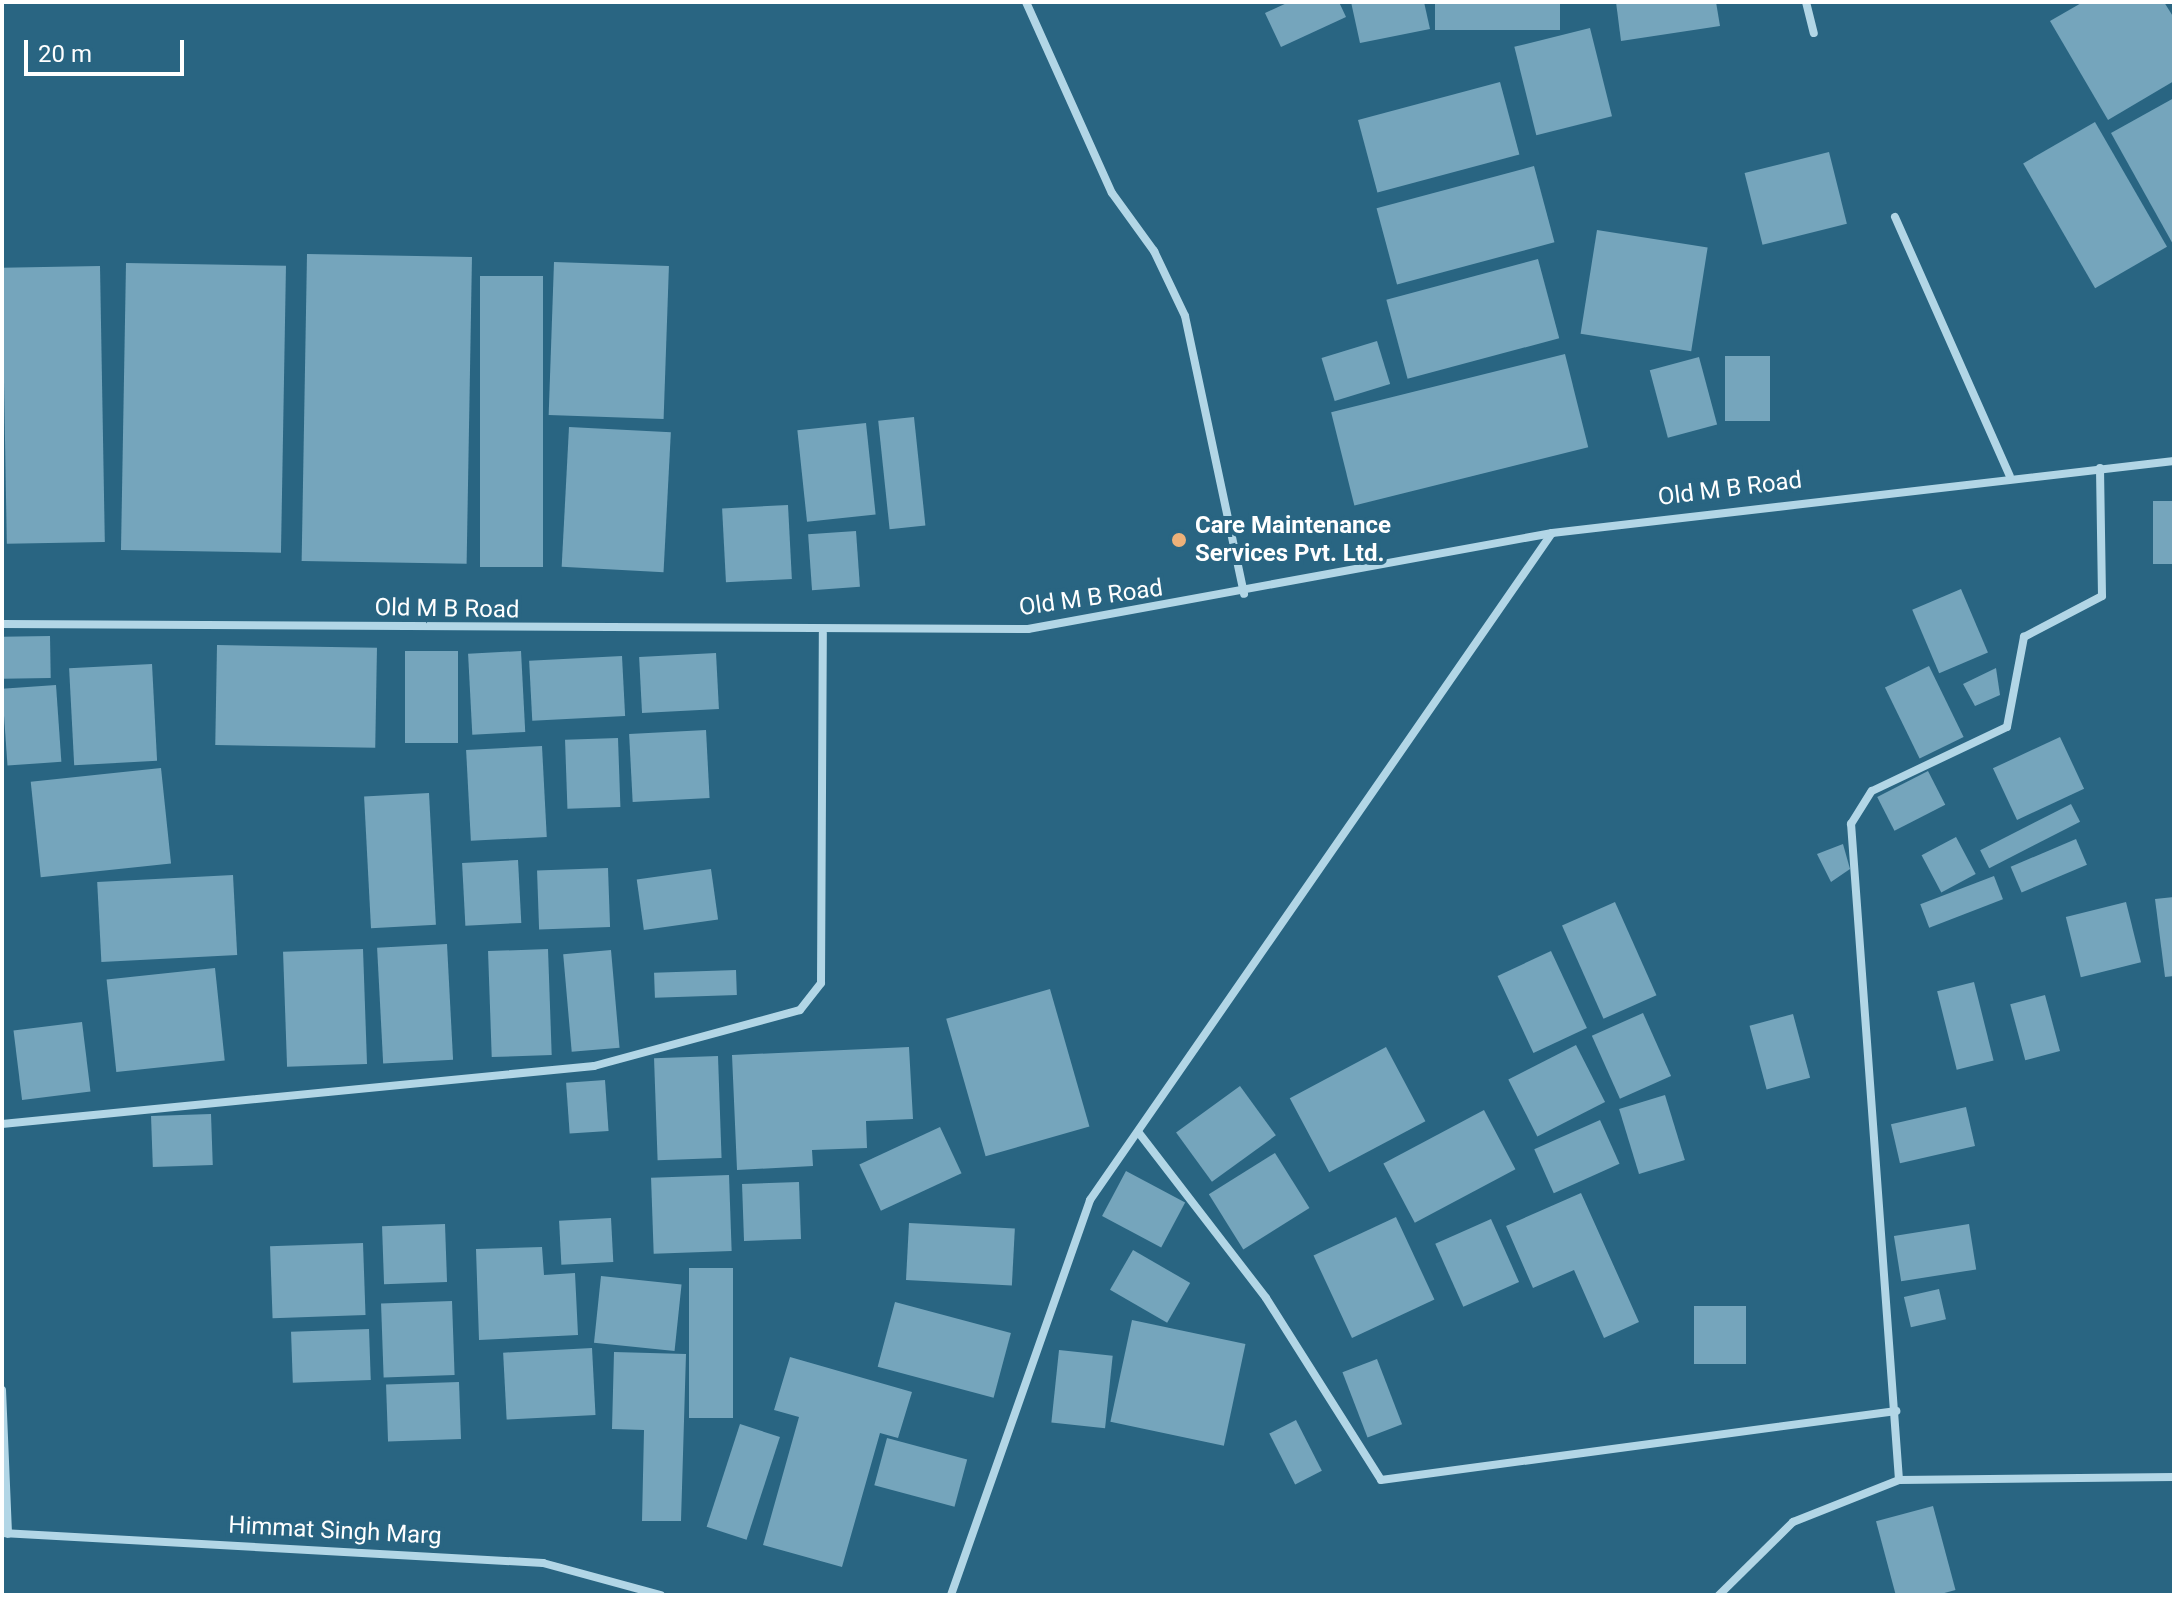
<!DOCTYPE html>
<html>
<head>
<meta charset="utf-8">
<style>
	body { margin:0 }
	#map { position:relative; width:2176px; height:1597px; overflow:hidden; background:#296582; font-family:Roboto,sans-serif }
	div>[style] { position:absolute }
	.building>* { inset:0; background:#75a5bc; transform-origin:0 0 }
	.minor>* { height:8px; margin:-4px; padding:0 4px; transform-origin:4px; border-radius:4px; background:#b2d6e6 }
	.dots>* { width:22px; height:22px; translate:-50% -50%; box-sizing:border-box; border:4px solid #296582; border-radius:50% }
	span { translate:-50% -50%; white-space:nowrap; text-align:center; line-height:1.15; -webkit-text-stroke:8px #296582; paint-order:stroke }
	.street-label { font-size:24px; color:#fff }
	.poi-label { font-size:24px; color:#fff; font-weight:700 }
	.left { translate:0 -50%; text-align:left }
	.frame { position:absolute; inset:0; border:4px solid #fff; pointer-events:none }
	.scale { position:absolute; left:24px; top:40px; width:160px; height:36px; box-sizing:border-box; border:4px solid #fff; border-top:0; padding-left:10px; font-size:24px; line-height:28px; white-space:nowrap; color:#fff; -webkit-text-stroke:6px #296582; paint-order:stroke }
</style>
</head>
<body>
<div id="map">
	<div class="building">
		<div style="clip-path:polygon(1289px 2px,1339px 2px,1346px 17px,1281px 47px,1265px 13px)"></div>
		<div style="clip-path:polygon(1351px 2px,1424px 2px,1430px 29px,1360px 43px)"></div>
		<div style="left:1435px;top:2px;width:125px;height:28px"></div>
		<div style="clip-path:polygon(1616px 2px,1716px 2px,1720px 26px,1621px 41px)"></div>
		<div style="clip-path:polygon(2083px 2px,2164px 2px,2174px 18px,2174px 81px,2108px 120px,2050px 21px)"></div>
		<div style="left:1590px;top:28px;width:91px;height:78px;rotate:76deg"></div>
		<div style="left:1500px;top:82px;width:75px;height:147px;rotate:75deg"></div>
		<div style="clip-path:polygon(2174px 98px,2174px 246px,2111px 133px)"></div>
		<div style="left:2095px;top:122px;width:144px;height:83px;rotate:60deg"></div>
		<div style="left:1829px;top:152px;width:74px;height:87px;rotate:76deg"></div>
		<div style="left:1534px;top:166px;width:79px;height:163px;rotate:75deg"></div>
		<div style="left:1597px;top:230px;width:112px;height:105px;rotate:9deg"></div>
		<div style="left:307px;top:254px;width:165px;height:307px;rotate:1deg"></div>
		<div style="left:1538px;top:259px;width:82px;height:157px;rotate:75deg"></div>
		<div style="left:554px;top:262px;width:115px;height:153px;rotate:2deg"></div>
		<div style="left:126px;top:263px;width:160px;height:287px;rotate:1deg"></div>
		<div style="left:100px;top:266px;width:276px;height:98px;rotate:89deg"></div>
		<div style="left:480px;top:276px;width:63px;height:291px"></div>
		<div style="left:1377px;top:341px;width:45px;height:58px;rotate:73deg"></div>
		<div style="left:1565px;top:354px;width:96px;height:241px;rotate:76deg"></div>
		<div style="left:1725px;top:356px;width:45px;height:65px"></div>
		<div style="left:1699px;top:357px;width:70px;height:51px;rotate:75deg"></div>
		<div style="left:914px;top:417px;width:109px;height:36px;rotate:84deg"></div>
		<div style="left:866px;top:423px;width:92px;height:69px;rotate:84deg"></div>
		<div style="left:569px;top:427px;width:102px;height:140px;rotate:3deg"></div>
		<div style="left:2153px;top:501px;width:21px;height:63px"></div>
		<div style="left:788px;top:505px;width:74px;height:66px;rotate:87deg"></div>
		<div style="left:856px;top:531px;width:56px;height:48px;rotate:86deg"></div>
		<div style="left:1961px;top:589px;width:69px;height:53px;rotate:67deg"></div>
		<div style="left:50px;top:636px;width:42px;height:48px;rotate:89deg"></div>
		<div style="left:217px;top:645px;width:160px;height:100px;rotate:1deg"></div>
		<div style="left:405px;top:651px;width:53px;height:92px"></div>
		<div style="left:521px;top:651px;width:81px;height:53px;rotate:87deg"></div>
		<div style="left:716px;top:653px;width:56px;height:77px;rotate:87deg"></div>
		<div style="left:622px;top:656px;width:60px;height:93px;rotate:87deg"></div>
		<div style="left:152px;top:664px;width:97px;height:83px;rotate:87deg"></div>
		<div style="left:1929px;top:666px;width:79px;height:49px;rotate:64deg"></div>
		<div style="clip-path:polygon(1996px 668px,2000px 695px,1975px 706px,1963px 684px)"></div>
		<div style="left:56px;top:685px;width:77px;height:54px;rotate:86deg"></div>
		<div style="left:706px;top:730px;width:68px;height:77px;rotate:87deg"></div>
		<div style="left:2060px;top:737px;width:57px;height:74px;rotate:65deg"></div>
		<div style="left:618px;top:738px;width:69px;height:53px;rotate:88deg"></div>
		<div style="left:542px;top:746px;width:91px;height:76px;rotate:87deg"></div>
		<div style="left:161px;top:768px;width:96px;height:131px;rotate:84deg"></div>
		<div style="left:1928px;top:771px;width:38px;height:57px;rotate:63deg"></div>
		<div style="left:429px;top:793px;width:132px;height:65px;rotate:87deg"></div>
		<div style="left:2071px;top:804px;width:20px;height:102px;rotate:63deg"></div>
		<div style="left:1956px;top:837px;width:42px;height:39px;rotate:62deg"></div>
		<div style="left:2076px;top:839px;width:28px;height:71px;rotate:67deg"></div>
		<div style="clip-path:polygon(1843px 844px,1850px 869px,1831px 882px,1817px 854px)"></div>
		<div style="left:518px;top:860px;width:63px;height:56px;rotate:87deg"></div>
		<div style="left:608px;top:868px;width:59px;height:71px;rotate:88deg"></div>
		<div style="left:711px;top:869px;width:51px;height:75px;rotate:82deg"></div>
		<div style="left:233px;top:875px;width:80px;height:136px;rotate:87deg"></div>
		<div style="left:1994px;top:876px;width:25px;height:79px;rotate:69deg"></div>
		<div style="clip-path:polygon(2174px 897px,2174px 976px,2165px 977px,2155px 899px)"></div>
		<div style="left:1615px;top:902px;width:102px;height:58px;rotate:66deg"></div>
		<div style="left:2126px;top:902px;width:62px;height:62px;rotate:76deg"></div>
		<div style="left:447px;top:944px;width:116px;height:70px;rotate:87deg"></div>
		<div style="left:363px;top:949px;width:115px;height:80px;rotate:88deg"></div>
		<div style="left:548px;top:949px;width:106px;height:60px;rotate:88deg"></div>
		<div style="left:611px;top:950px;width:98px;height:48px;rotate:85deg"></div>
		<div style="left:1551px;top:951px;width:85px;height:59px;rotate:65deg"></div>
		<div style="left:215px;top:968px;width:93px;height:109px;rotate:84deg"></div>
		<div style="left:736px;top:970px;width:25px;height:82px;rotate:88deg"></div>
		<div style="left:1974px;top:982px;width:81px;height:38px;rotate:76deg"></div>
		<div style="left:1050px;top:989px;width:143px;height:108px;rotate:74deg"></div>
		<div style="left:2045px;top:995px;width:58px;height:36px;rotate:75deg"></div>
		<div style="left:1643px;top:1013px;width:69px;height:56px;rotate:66deg"></div>
		<div style="left:1793px;top:1014px;width:66px;height:45px;rotate:75deg"></div>
		<div style="left:82px;top:1022px;width:70px;height:69px;rotate:83deg"></div>
		<div style="left:1576px;top:1045px;width:64px;height:76px;rotate:63deg"></div>
		<div style="clip-path:polygon(909px 1047px,913px 1119px,866px 1121px,867px 1148px,812px 1150px,813px 1166px,737px 1170px,732px 1055px)"></div>
		<div style="left:1386px;top:1047px;width:84px;height:109px;rotate:62deg"></div>
		<div style="left:718px;top:1056px;width:102px;height:64px;rotate:88deg"></div>
		<div style="left:605px;top:1080px;width:51px;height:39px;rotate:86deg"></div>
		<div style="left:1240px;top:1086px;width:61px;height:79px;rotate:54deg"></div>
		<div style="left:1665px;top:1095px;width:68px;height:48px;rotate:73deg"></div>
		<div style="left:1966px;top:1107px;width:40px;height:77px;rotate:77deg"></div>
		<div style="left:1484px;top:1110px;width:67px;height:114px;rotate:62deg"></div>
		<div style="left:211px;top:1114px;width:51px;height:60px;rotate:88deg"></div>
		<div style="left:1600px;top:1120px;width:48px;height:72px;rotate:66deg"></div>
		<div style="left:940px;top:1127px;width:51px;height:89px;rotate:65deg"></div>
		<div style="left:1275px;top:1153px;width:65px;height:78px;rotate:58deg"></div>
		<div style="left:1126px;top:1171px;width:67px;height:51px;rotate:28deg"></div>
		<div style="left:729px;top:1175px;width:76px;height:78px;rotate:88deg"></div>
		<div style="left:799px;top:1182px;width:57px;height:57px;rotate:88deg"></div>
		<div style="clip-path:polygon(1581px 1193px,1639px 1322px,1604px 1338px,1574px 1270px,1533px 1288px,1506px 1226px)"></div>
		<div style="left:1396px;top:1217px;width:91px;height:91px;rotate:65deg"></div>
		<div style="left:611px;top:1218px;width:44px;height:52px;rotate:87deg"></div>
		<div style="left:1491px;top:1219px;width:69px;height:61px;rotate:66deg"></div>
		<div style="left:909px;top:1223px;width:106px;height:57px;rotate:3deg"></div>
		<div style="left:445px;top:1224px;width:58px;height:63px;rotate:88deg"></div>
		<div style="left:1969px;top:1224px;width:46px;height:76px;rotate:81deg"></div>
		<div style="left:363px;top:1243px;width:72px;height:93px;rotate:88deg"></div>
		<div style="clip-path:polygon(542px 1247px,544px 1275px,575px 1273px,578px 1335px,479px 1340px,476px 1249px)"></div>
		<div style="left:1133px;top:1250px;width:66px;height:46px;rotate:30deg"></div>
		<div style="left:689px;top:1268px;width:44px;height:150px"></div>
		<div style="left:601px;top:1276px;width:81px;height:67px;rotate:6deg"></div>
		<div style="left:1939px;top:1289px;width:31px;height:36px;rotate:77deg"></div>
		<div style="left:452px;top:1301px;width:74px;height:71px;rotate:88deg"></div>
		<div style="left:895px;top:1302px;width:120px;height:67px;rotate:15deg"></div>
		<div style="left:1694px;top:1306px;width:52px;height:58px"></div>
		<div style="left:1132px;top:1320px;width:116px;height:104px;rotate:12deg"></div>
		<div style="left:369px;top:1329px;width:51px;height:78px;rotate:88deg"></div>
		<div style="left:592px;top:1348px;width:67px;height:89px;rotate:87deg"></div>
		<div style="left:1059px;top:1350px;width:54px;height:73px;rotate:6deg"></div>
		<div style="clip-path:polygon(614px 1352px,686px 1354px,681px 1521px,642px 1521px,644px 1430px,612px 1429px)"></div>
		<div style="clip-path:polygon(790px 1357px,912px 1392px,898px 1438px,880px 1433px,842px 1567px,763px 1545px,799px 1417px,774px 1410px)"></div>
		<div style="left:1377px;top:1359px;width:70px;height:37px;rotate:69deg"></div>
		<div style="left:459px;top:1382px;width:57px;height:73px;rotate:88deg"></div>
		<div style="left:1296px;top:1420px;width:57px;height:30px;rotate:63deg"></div>
		<div style="left:740px;top:1424px;width:42px;height:108px;rotate:18deg"></div>
		<div style="left:887px;top:1438px;width:83px;height:49px;rotate:15deg"></div>
		<div style="left:1933px;top:1506px;width:87px;height:59px;rotate:75deg"></div>
	</div>
	<div class="minor">
		<div style="left:1026px;top:2px;width:209px;rotate:65.8deg"></div>
		<div style="left:1112px;top:193px;width:72px;rotate:54.1deg"></div>
		<div style="left:1154px;top:251px;width:72px;rotate:64.5deg"></div>
		<div style="left:1185px;top:316px;width:284px;rotate:78deg"></div>
		<div style="left:1806px;top:2px;width:32px;rotate:76deg"></div>
		<div style="left:1895px;top:217px;width:283px;rotate:66.1deg"></div>
		<div style="left:2px;top:624px;width:1026px;rotate:0.28deg"></div>
		<div style="left:1028px;top:629px;width:533px;rotate:-10.38deg"></div>
		<div style="left:1552px;top:533px;width:626px;rotate:-6.6deg"></div>
		<div style="left:2px;top:1124px;width:595px;rotate:-5.6deg"></div>
		<div style="left:594px;top:1066px;width:213px;rotate:-15.2deg"></div>
		<div style="left:800px;top:1010px;width:34px;rotate:-52deg"></div>
		<div style="left:821px;top:983px;width:350px;rotate:-89.7deg"></div>
		<div style="left:1139px;top:1133px;width:208px;rotate:52.4deg"></div>
		<div style="left:1266px;top:1298px;width:215px;rotate:57.7deg"></div>
		<div style="left:1381px;top:1480px;width:520px;rotate:-7.63deg"></div>
		<div style="left:2px;top:1390px;width:144px;rotate:87.6deg"></div>
		<div style="left:1899px;top:1480px;width:658px;rotate:-94.18deg"></div>
		<div style="left:1851px;top:824px;width:39px;rotate:-58deg"></div>
		<div style="left:1872px;top:791px;width:149px;rotate:-25.4deg"></div>
		<div style="left:2007px;top:727px;width:92px;rotate:-79.3deg"></div>
		<div style="left:2024px;top:637px;width:88px;rotate:-27.7deg"></div>
		<div style="left:2102px;top:596px;width:128px;rotate:-90.9deg"></div>
		<div style="left:2px;top:1533px;width:542px;rotate:3.17deg"></div>
		<div style="left:543px;top:1563px;width:122px;rotate:15.2deg"></div>
		<div style="left:951px;top:1595px;width:419px;rotate:-70.6deg"></div>
		<div style="left:1090px;top:1200px;width:811px;rotate:-55.29deg"></div>
		<div style="left:1719px;top:1595px;width:104px;rotate:-44.6deg"></div>
		<div style="left:1793px;top:1522px;width:114px;rotate:-21.6deg"></div>
		<div style="left:1899px;top:1480px;width:275px;rotate:-0.6deg"></div>
	</div>
	<div class="dots">
		<div style="left:1179px;top:540px;background:#edb179"></div>
	</div>
	<div class="street-label">
		<span style="left:1730px;top:489px;rotate:-7deg">Old M B Road</span>
		<span style="left:1091px;top:598px;rotate:-8deg">Old M B Road</span>
		<span style="left:447px;top:609px;rotate:1deg">Old M B Road</span>
		<span style="left:335px;top:1531px;rotate:3deg">Himmat Singh Marg</span>
	</div>
	<div class="poi-label">
		<span class="left" style="left:1195px;top:540px">Care Maintenance<br>Services Pvt. Ltd.</span>
	</div>
	<div class="frame"></div>
	<div class="scale">20 m</div>
</div>
</body>
</html>
